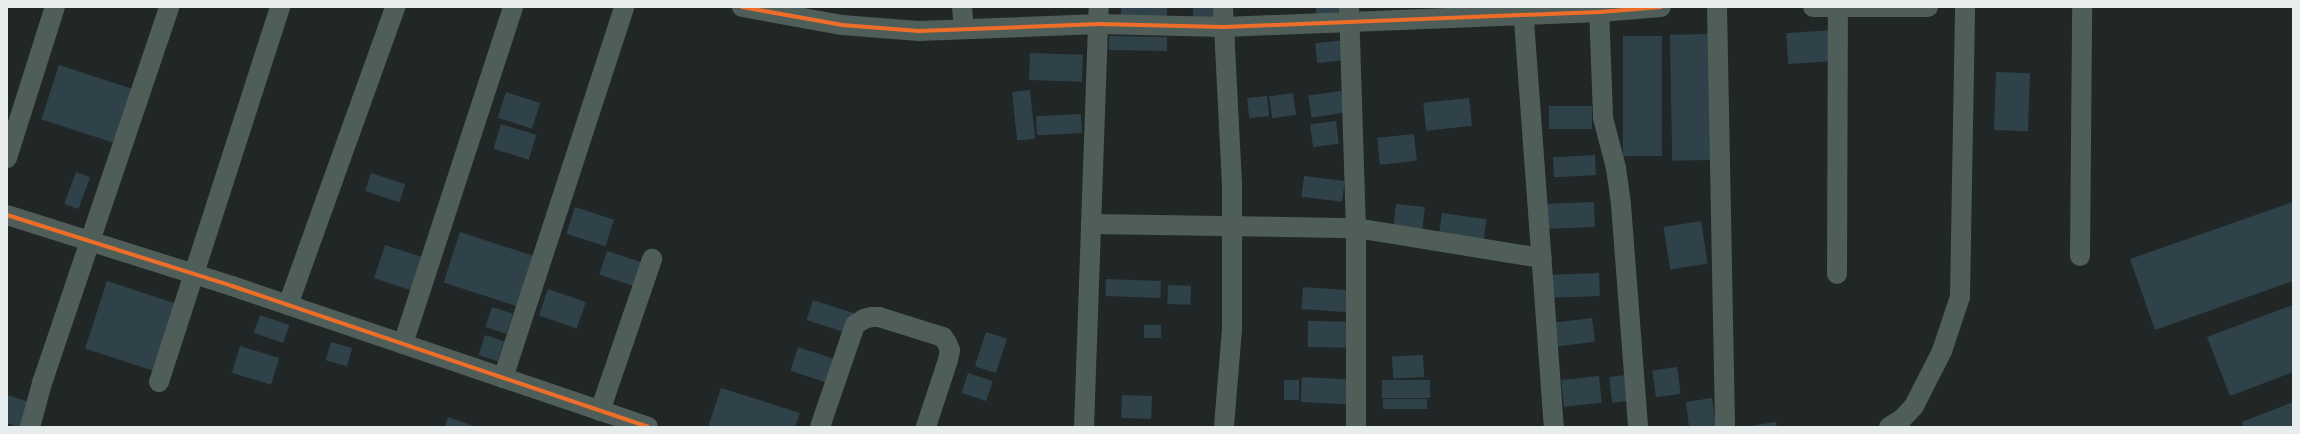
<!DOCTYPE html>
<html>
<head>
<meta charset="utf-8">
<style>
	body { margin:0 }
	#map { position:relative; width:2300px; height:434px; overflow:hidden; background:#212626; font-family:"Alegreya Sans",sans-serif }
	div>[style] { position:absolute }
	.building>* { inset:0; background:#304249; transform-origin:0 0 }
	.minor>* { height:20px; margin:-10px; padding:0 10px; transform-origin:10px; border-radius:10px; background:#505e5a }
	.cycleway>* { height:4px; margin:-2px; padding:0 2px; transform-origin:2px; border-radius:2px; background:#ee6e29 }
	span { translate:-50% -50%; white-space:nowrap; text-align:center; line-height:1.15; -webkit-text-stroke:4px #151e1f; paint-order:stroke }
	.frame { position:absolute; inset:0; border:8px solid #e7eded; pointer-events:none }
</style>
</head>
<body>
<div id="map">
	<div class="building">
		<div style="left:1121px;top:7px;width:46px;height:11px"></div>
		<div style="left:1193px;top:7px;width:22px;height:10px"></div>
		<div style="clip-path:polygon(1316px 7px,1345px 7px,1345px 12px,1316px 14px)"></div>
		<div style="left:1831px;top:30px;width:31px;height:45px;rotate:86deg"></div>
		<div style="left:1711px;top:34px;width:126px;height:41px;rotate:89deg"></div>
		<div style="left:1109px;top:36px;width:58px;height:14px;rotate:1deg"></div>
		<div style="left:1623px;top:36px;width:39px;height:120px"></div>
		<div style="left:1345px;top:40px;width:20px;height:30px;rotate:84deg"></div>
		<div style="left:1030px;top:53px;width:53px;height:27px;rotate:2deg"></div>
		<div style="left:59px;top:65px;width:80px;height:57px;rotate:18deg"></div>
		<div style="left:1996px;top:72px;width:34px;height:58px;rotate:2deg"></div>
		<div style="left:1030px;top:90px;width:49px;height:18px;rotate:84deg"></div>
		<div style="left:1341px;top:91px;width:22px;height:33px;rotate:82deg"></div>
		<div style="left:506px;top:92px;width:36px;height:27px;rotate:18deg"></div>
		<div style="left:1293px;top:93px;width:22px;height:24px;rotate:82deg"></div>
		<div style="left:1267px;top:96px;width:20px;height:20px;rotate:84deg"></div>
		<div style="left:1469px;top:98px;width:28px;height:46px;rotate:84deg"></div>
		<div style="left:1549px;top:106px;width:43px;height:23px"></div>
		<div style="left:1081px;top:114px;width:19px;height:45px;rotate:87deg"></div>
		<div style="left:1336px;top:121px;width:23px;height:26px;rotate:83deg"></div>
		<div style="left:501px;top:124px;width:37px;height:26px;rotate:17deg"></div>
		<div style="left:1414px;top:134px;width:27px;height:37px;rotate:84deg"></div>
		<div style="left:1595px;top:155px;width:20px;height:42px;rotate:87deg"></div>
		<div style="left:76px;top:172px;width:15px;height:34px;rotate:20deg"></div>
		<div style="left:371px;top:173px;width:36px;height:19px;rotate:18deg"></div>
		<div style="left:1304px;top:176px;width:41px;height:21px;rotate:7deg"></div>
		<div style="left:1594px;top:202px;width:25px;height:47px;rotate:88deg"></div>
		<div style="clip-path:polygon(2293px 202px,2293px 281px,2155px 330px,2130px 259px)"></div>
		<div style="left:1396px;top:204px;width:29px;height:23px;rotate:6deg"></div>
		<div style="left:575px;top:207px;width:41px;height:28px;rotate:18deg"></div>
		<div style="left:1442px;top:213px;width:45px;height:25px;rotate:8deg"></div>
		<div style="left:1701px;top:221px;width:43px;height:38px;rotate:81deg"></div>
		<div style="left:460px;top:232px;width:80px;height:53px;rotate:18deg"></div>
		<div style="left:385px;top:245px;width:45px;height:35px;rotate:18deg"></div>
		<div style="left:607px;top:251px;width:39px;height:25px;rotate:18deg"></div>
		<div style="left:1599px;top:273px;width:23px;height:49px;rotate:88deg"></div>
		<div style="left:1106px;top:279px;width:55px;height:17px;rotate:2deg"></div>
		<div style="left:107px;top:281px;width:71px;height:71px;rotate:18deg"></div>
		<div style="left:1168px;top:285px;width:23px;height:19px;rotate:2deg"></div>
		<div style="left:1303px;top:287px;width:46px;height:22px;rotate:4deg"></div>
		<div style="left:548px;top:289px;width:40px;height:28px;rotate:19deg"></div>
		<div style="left:813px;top:300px;width:43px;height:21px;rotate:18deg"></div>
		<div style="clip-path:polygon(2293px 305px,2293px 372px,2230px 396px,2207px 337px)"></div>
		<div style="left:492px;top:307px;width:22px;height:21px;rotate:18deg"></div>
		<div style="left:260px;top:315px;width:31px;height:19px;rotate:19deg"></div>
		<div style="left:1592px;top:318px;width:24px;height:42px;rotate:83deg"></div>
		<div style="left:1308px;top:321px;width:45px;height:26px;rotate:1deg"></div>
		<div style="left:1144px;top:325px;width:17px;height:13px"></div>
		<div style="left:986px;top:332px;width:22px;height:36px;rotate:18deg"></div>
		<div style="left:485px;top:335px;width:20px;height:21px;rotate:18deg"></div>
		<div style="left:331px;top:342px;width:22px;height:19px;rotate:16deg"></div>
		<div style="left:240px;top:346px;width:41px;height:28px;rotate:17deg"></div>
		<div style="left:798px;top:347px;width:41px;height:25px;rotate:18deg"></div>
		<div style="left:1423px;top:355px;width:22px;height:31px;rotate:87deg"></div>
		<div style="left:1677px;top:367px;width:27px;height:25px;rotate:82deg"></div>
		<div style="left:968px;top:373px;width:26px;height:21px;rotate:18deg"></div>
		<div style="left:1625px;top:375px;width:26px;height:16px;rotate:83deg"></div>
		<div style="left:1599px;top:376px;width:27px;height:38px;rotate:84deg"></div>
		<div style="left:1302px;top:377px;width:50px;height:25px;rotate:3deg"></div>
		<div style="left:1284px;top:380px;width:15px;height:20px"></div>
		<div style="left:1430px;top:380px;width:18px;height:48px;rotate:90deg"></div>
		<div style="clip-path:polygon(721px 388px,800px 413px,795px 427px,708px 427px)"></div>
		<div style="clip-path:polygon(7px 395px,39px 405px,32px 427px,18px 427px,7px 423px)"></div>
		<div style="left:1122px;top:395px;width:30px;height:23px;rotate:2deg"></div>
		<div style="clip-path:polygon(1712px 398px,1716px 427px,1689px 427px,1686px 402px)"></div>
		<div style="left:1383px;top:399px;width:44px;height:10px"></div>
		<div style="clip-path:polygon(2293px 402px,2293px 427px,2244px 427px,2242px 422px)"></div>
		<div style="clip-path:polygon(448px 417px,477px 427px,445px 427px)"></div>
		<div style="clip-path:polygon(1776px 422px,1777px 427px,1748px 427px,1748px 426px)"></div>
	</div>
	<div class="minor">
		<div style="left:742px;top:7px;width:102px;rotate:10.2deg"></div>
		<div style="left:842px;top:25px;width:77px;rotate:4.5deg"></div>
		<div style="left:919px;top:31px;width:180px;rotate:-2.2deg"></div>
		<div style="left:1099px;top:24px;width:125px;rotate:1.4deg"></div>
		<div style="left:1224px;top:27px;width:376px;rotate:-2.3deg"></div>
		<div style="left:1600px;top:12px;width:61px;rotate:-4.7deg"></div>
		<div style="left:962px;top:7px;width:22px;rotate:85deg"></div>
		<div style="left:1223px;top:7px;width:176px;rotate:87.1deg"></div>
		<div style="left:1232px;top:183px;width:146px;rotate:90deg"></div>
		<div style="left:1232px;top:329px;width:98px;rotate:94.7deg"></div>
		<div style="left:1349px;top:7px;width:221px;rotate:88.2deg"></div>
		<div style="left:1356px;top:228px;width:199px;rotate:90deg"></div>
		<div style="left:1523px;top:7px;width:421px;rotate:85.8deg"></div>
		<div style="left:1599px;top:7px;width:111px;rotate:87.9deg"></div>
		<div style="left:1603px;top:118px;width:52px;rotate:75.4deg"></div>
		<div style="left:1616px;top:168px;width:37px;rotate:82deg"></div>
		<div style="left:1621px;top:205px;width:223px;rotate:85.6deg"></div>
		<div style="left:1717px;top:7px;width:420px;rotate:88.9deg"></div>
		<div style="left:1813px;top:7px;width:115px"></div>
		<div style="left:7px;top:158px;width:158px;rotate:-72.4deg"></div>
		<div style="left:7px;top:215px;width:236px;rotate:17.5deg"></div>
		<div style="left:232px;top:286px;width:439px;rotate:18.7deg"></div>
		<div style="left:1091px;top:224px;width:265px;rotate:0.9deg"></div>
		<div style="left:1356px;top:228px;width:188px;rotate:9.2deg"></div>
		<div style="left:2080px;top:256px;width:249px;rotate:-89.5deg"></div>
		<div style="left:1837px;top:274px;width:267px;rotate:-89.8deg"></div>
		<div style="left:288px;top:305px;width:317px;rotate:-70.2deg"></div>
		<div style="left:403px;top:344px;width:354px;rotate:-71.9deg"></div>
		<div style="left:503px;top:378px;width:390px;rotate:-71.9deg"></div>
		<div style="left:159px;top:382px;width:394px;rotate:-72.1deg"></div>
		<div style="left:600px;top:411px;width:161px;rotate:-71.1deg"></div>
		<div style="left:30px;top:427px;width:46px;rotate:-74.7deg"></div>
		<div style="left:42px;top:383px;width:397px;rotate:-71.3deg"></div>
		<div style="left:820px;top:427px;width:108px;rotate:-71.1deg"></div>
		<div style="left:855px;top:325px;width:11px;rotate:-34deg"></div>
		<div style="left:864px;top:319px;width:8px;rotate:-14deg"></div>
		<div style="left:872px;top:317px;width:7px"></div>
		<div style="left:879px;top:317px;width:67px;rotate:17.4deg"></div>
		<div style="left:943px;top:337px;width:7px;rotate:56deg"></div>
		<div style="left:947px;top:343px;width:8px;rotate:67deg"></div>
		<div style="left:950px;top:350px;width:10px;rotate:101deg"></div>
		<div style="left:948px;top:360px;width:71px;rotate:108.2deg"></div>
		<div style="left:1084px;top:427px;width:420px;rotate:-88deg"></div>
		<div style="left:1889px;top:427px;width:15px;rotate:-32deg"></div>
		<div style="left:1902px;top:419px;width:18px;rotate:-47deg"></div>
		<div style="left:1914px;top:406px;width:62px;rotate:-63deg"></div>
		<div style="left:1942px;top:351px;width:57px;rotate:-71.6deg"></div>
		<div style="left:1960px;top:297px;width:290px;rotate:-89deg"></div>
	</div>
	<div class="cycleway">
		<div style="left:742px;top:7px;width:102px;rotate:10.2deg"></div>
		<div style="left:842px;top:25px;width:77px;rotate:4.5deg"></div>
		<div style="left:919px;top:31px;width:180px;rotate:-2.2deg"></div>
		<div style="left:1099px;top:24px;width:125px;rotate:1.4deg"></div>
		<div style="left:1224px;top:27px;width:376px;rotate:-2.3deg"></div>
		<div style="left:1600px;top:12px;width:61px;rotate:-4.7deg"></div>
		<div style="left:7px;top:215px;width:236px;rotate:17.5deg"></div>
		<div style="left:232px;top:286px;width:439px;rotate:18.7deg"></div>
	</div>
	<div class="frame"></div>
</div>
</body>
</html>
